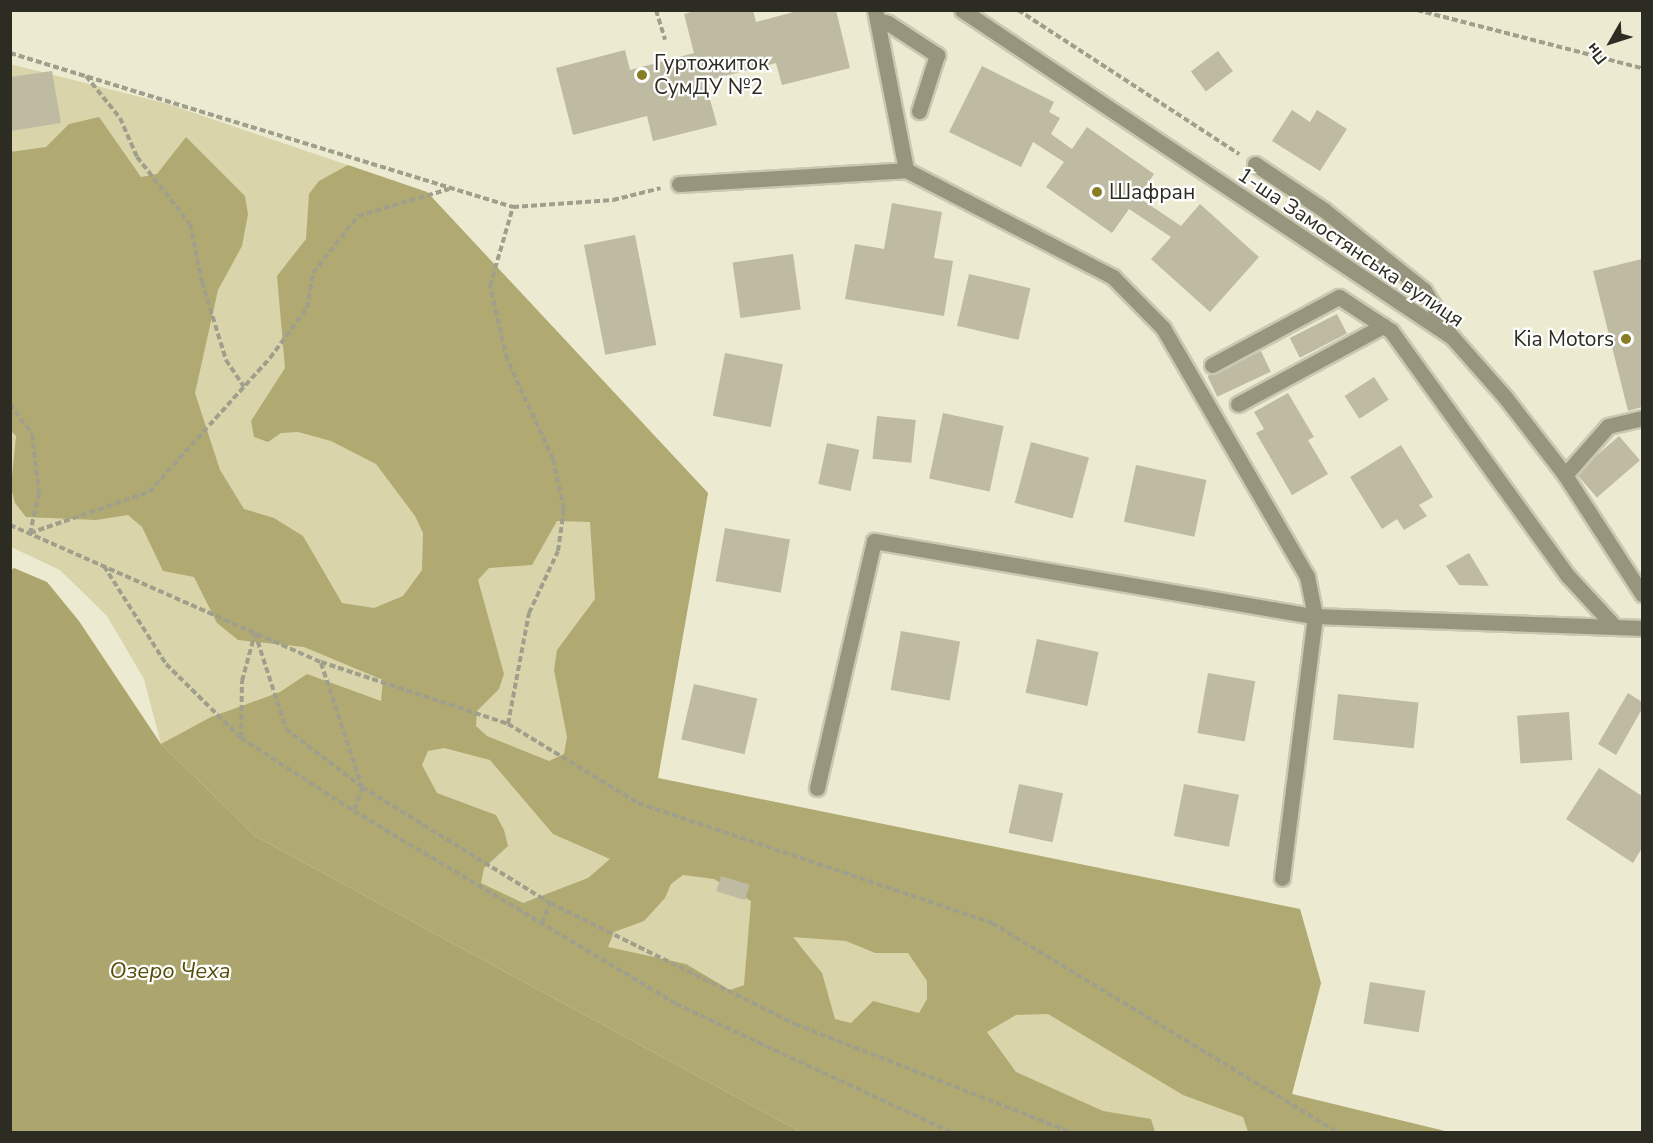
<!DOCTYPE html>
<html>
<head>
<meta charset="utf-8">
<style>
	body { margin:0 }
	#map { position:relative; width:1653px; height:1143px; overflow:hidden; background:#ecead0; font-family:"Nunito Sans",sans-serif }
	div>[style] { position:absolute }
	.green>* { inset:0; background:#d9d4aa }
	.forest>* { inset:0; background:#b0aa72 }
	.water>* { inset:0; background:#aca66e }
	.building>* { inset:0; background:#bebba2; transform-origin:0 0 }
	.path>* { height:4px; margin-top:-2px; transform-origin:0; background:repeating-linear-gradient(90deg,#a09f8b 0 6px,transparent 0 9px) }
	.roads { filter:drop-shadow(2px 0 #cac8b1) drop-shadow(-2px 0 #cac8b1) drop-shadow(0 2px #cac8b1) drop-shadow(0 -2px #cac8b1) }
	.minor>* { height:15px; margin:-7.5px; padding:0 7.5px; transform-origin:7.5px; border-radius:7.5px; background:#97957d }
	.dots>* { width:16px; height:16px; translate:-50% -50%; box-sizing:border-box; border:3px solid #fff; border-radius:50% }
	span { translate:-50% -50%; white-space:nowrap; text-align:center; line-height:1.15; -webkit-text-stroke:4.5px #fff; paint-order:stroke }
	.poi-label { font-size:21px; color:#2d2c22 }
	.left { translate:0 -50%; text-align:left }
	.right { translate:-100% -50%; text-align:right }
	.street-label { font-size:21px; color:#2d2c22 }
	.water-label { font-size:22px; color:#574f09; font-style:italic }
	.frame { position:absolute; inset:0; border:12px solid #2d2c22; pointer-events:none }
	.north { position:absolute; left:1581px; top:12px; width:60px; height:60px; -webkit-text-stroke:4px #fff; paint-order:stroke; rotate:231deg; font-size:16px; font-weight:700; line-height:24px; text-align:center; color:#2d2c22 }
	.north::after { content:''; display:block; margin:auto; width:21px; height:27px; background:#2d2c22; clip-path:polygon(50% 0,100% 100%,50% 72%,0 100%) }
</style>
</head>
<body>
<div id="map">
	<div class="green">
		<div style="clip-path:polygon(10px 64px,168px 104px,427px 192px,708px 493px,658px 778px,1300px 909px,1321px 983px,1292px 1094px,1449px 1132px,801px 1132px,161px 744px,144px 679px,107px 616px,60px 570px,11px 547px)"></div>
	</div>
	<div class="forest">
		<div style="clip-path:polygon(evenodd,99px 117px,141px 177px,157px 174px,186px 137px,245px 196px,248px 214px,242px 246px,218px 290px,195px 393px,220px 470px,244px 509px,274px 518px,303px 536px,342px 603px,374px 608px,403px 596px,422px 570px,423px 533px,415px 516px,376px 464px,331px 441px,298px 432px,281px 433px,268px 442px,254px 437px,251px 421px,285px 368px,277px 276px,306px 239px,309px 194px,319px 181px,348px 165px,427px 192px,708px 493px,658px 778px,1300px 909px,1321px 983px,1292px 1094px,1449px 1132px,1248px 1132px,1243px 1117px,1183px 1095px,1048px 1014px,1016px 1015px,987px 1032px,1016px 1072px,1103px 1111px,1151px 1119px,1155px 1132px,801px 1132px,255px 836px,161px 744px,211px 717px,280px 692px,307px 674px,381px 701px,383px 680px,304px 647px,238px 640px,217px 623px,194px 577px,163px 571px,142px 527px,128px 515px,96px 520px,26px 517px,15px 503px,11px 487px,16px 436px,10px 430px,10px 152px,46px 147px,69px 124px,99px 117px,557px 521px,590px 522px,595px 599px,557px 650px,554px 670px,567px 737px,564px 754px,549px 761px,487px 736px,476px 726px,477px 711px,499px 689px,504px 674px,478px 580px,489px 568px,532px 565px,557px 521px,99px 117px,444px 748px,490px 760px,553px 834px,610px 859px,588px 878px,523px 903px,481px 883px,484px 868px,508px 846px,504px 830px,496px 815px,437px 793px,422px 765px,428px 751px,444px 748px,99px 117px,683px 875px,714px 879px,751px 901px,744px 985px,730px 990px,686px 964px,608px 947px,614px 932px,644px 921px,665px 898px,671px 884px,683px 875px,99px 117px,793px 937px,846px 941px,875px 953px,908px 953px,927px 981px,927px 999px,919px 1013px,873px 1001px,851px 1023px,835px 1019px,822px 973px,793px 937px)"></div>
	</div>
	<div class="water">
		<div style="clip-path:polygon(14px 568px,47px 582px,79px 621px,161px 744px,255px 836px,801px 1132px,11px 1132px,10px 571px)"></div>
	</div>
	<div class="building">
		<div style="clip-path:polygon(698px 10px,753px 10px,756px 22px,801px 10px,836px 10px,850px 68px,782px 85px,776px 63px,705px 81px,717px 125px,653px 141px,647px 116px,573px 135px,556px 68px,625px 50px,630px 70px,694px 53px,684px 14px)"></div>
		<div style="left:1218px;top:51px;width:25px;height:34px;rotate:53deg"></div>
		<div style="clip-path:polygon(982px 66px,1054px 102px,1049px 112px,1060px 118px,1051px 134px,1072px 149px,1087px 127px,1154px 174px,1138px 197px,1181px 226px,1200px 204px,1259px 257px,1210px 312px,1151px 259px,1171px 237px,1129px 209px,1112px 233px,1046px 187px,1064px 162px,1033px 142px,1021px 167px,949px 132px)"></div>
		<div style="clip-path:polygon(52px 71px,61px 123px,10px 131px,10px 77px)"></div>
		<div style="clip-path:polygon(1292px 110px,1310px 122px,1317px 110px,1347px 129px,1320px 171px,1272px 141px)"></div>
		<div style="clip-path:polygon(892px 203px,942px 212px,934px 258px,953px 261px,944px 316px,845px 299px,855px 244px,884px 249px)"></div>
		<div style="left:635px;top:235px;width:112px;height:52px;rotate:79deg"></div>
		<div style="left:793px;top:254px;width:56px;height:61px;rotate:82deg"></div>
		<div style="clip-path:polygon(1642px 259px,1642px 407px,1628px 411px,1593px 271px)"></div>
		<div style="left:969px;top:274px;width:63px;height:53px;rotate:13deg"></div>
		<div style="left:1337px;top:314px;width:22px;height:53px;rotate:63deg"></div>
		<div style="left:1261px;top:351px;width:23px;height:59px;rotate:65deg"></div>
		<div style="left:725px;top:353px;width:59px;height:64px;rotate:11deg"></div>
		<div style="left:1374px;top:377px;width:27px;height:35px;rotate:57deg"></div>
		<div style="clip-path:polygon(1288px 393px,1314px 437px,1308px 440px,1328px 474px,1292px 495px,1256px 433px,1264px 429px,1254px 412px)"></div>
		<div style="left:943px;top:413px;width:62px;height:67px;rotate:12deg"></div>
		<div style="left:877px;top:416px;width:39px;height:43px;rotate:6deg"></div>
		<div style="left:1619px;top:436px;width:32px;height:57px;rotate:49deg"></div>
		<div style="left:1031px;top:442px;width:60px;height:63px;rotate:15deg"></div>
		<div style="left:827px;top:443px;width:33px;height:42px;rotate:12deg"></div>
		<div style="clip-path:polygon(1401px 445px,1433px 497px,1419px 505px,1427px 516px,1404px 530px,1397px 519px,1382px 529px,1350px 477px)"></div>
		<div style="left:1136px;top:465px;width:72px;height:58px;rotate:12deg"></div>
		<div style="left:725px;top:528px;width:66px;height:54px;rotate:10deg"></div>
		<div style="clip-path:polygon(1469px 553px,1489px 586px,1459px 585px,1446px 566px)"></div>
		<div style="left:901px;top:631px;width:60px;height:60px;rotate:10deg"></div>
		<div style="left:1037px;top:639px;width:63px;height:55px;rotate:12deg"></div>
		<div style="left:1208px;top:673px;width:48px;height:61px;rotate:10deg"></div>
		<div style="left:694px;top:684px;width:65px;height:57px;rotate:13deg"></div>
		<div style="clip-path:polygon(1628px 693px,1642px 702px,1642px 709px,1616px 755px,1598px 744px)"></div>
		<div style="left:1338px;top:694px;width:81px;height:46px;rotate:6deg"></div>
		<div style="left:1569px;top:712px;width:48px;height:52px;rotate:86deg"></div>
		<div style="clip-path:polygon(1599px 768px,1642px 796px,1642px 848px,1633px 863px,1566px 819px)"></div>
		<div style="left:1019px;top:784px;width:45px;height:50px;rotate:12deg"></div>
		<div style="left:1184px;top:784px;width:56px;height:53px;rotate:11deg"></div>
		<div style="left:721px;top:876px;width:30px;height:16px;rotate:17deg"></div>
		<div style="left:1370px;top:982px;width:56px;height:42px;rotate:9deg"></div>
	</div>
	<div class="path">
		<div style="left:656px;top:10px;width:31px;rotate:73deg"></div>
		<div style="left:1018px;top:10px;width:264px;rotate:33.1deg"></div>
		<div style="left:1417px;top:10px;width:232px;rotate:14.5deg"></div>
		<div style="left:10px;top:53px;width:526px;rotate:17.02deg"></div>
		<div style="left:513px;top:207px;width:100px;rotate:-4deg"></div>
		<div style="left:613px;top:200px;width:49px;rotate:-14deg"></div>
		<div style="left:86px;top:76px;width:54px;rotate:51deg"></div>
		<div style="left:120px;top:118px;width:43px;rotate:66.4deg"></div>
		<div style="left:137px;top:157px;width:85px;rotate:51.7deg"></div>
		<div style="left:190px;top:224px;width:59px;rotate:78.3deg"></div>
		<div style="left:202px;top:282px;width:82px;rotate:72.9deg"></div>
		<div style="left:226px;top:360px;width:32px;rotate:56deg"></div>
		<div style="left:10px;top:404px;width:37px;rotate:54deg"></div>
		<div style="left:32px;top:434px;width:59px;rotate:83.2deg"></div>
		<div style="left:39px;top:493px;width:41px;rotate:102.7deg"></div>
		<div style="left:10px;top:525px;width:340px;rotate:23.8deg"></div>
		<div style="left:321px;top:662px;width:197px;rotate:18.3deg"></div>
		<div style="left:508px;top:724px;width:152px;rotate:31.3deg"></div>
		<div style="left:638px;top:803px;width:374px;rotate:18.7deg"></div>
		<div style="left:992px;top:923px;width:403px;rotate:31.2deg"></div>
		<div style="left:30px;top:533px;width:126px;rotate:-19deg"></div>
		<div style="left:149px;top:492px;width:181px;rotate:-47.9deg"></div>
		<div style="left:270px;top:358px;width:62px;rotate:-53.5deg"></div>
		<div style="left:307px;top:308px;width:36px;rotate:-80deg"></div>
		<div style="left:313px;top:273px;width:73px;rotate:-51.7deg"></div>
		<div style="left:358px;top:216px;width:95px;rotate:-16.5deg"></div>
		<div style="left:104px;top:566px;width:116px;rotate:57.7deg"></div>
		<div style="left:166px;top:664px;width:105px;rotate:44.6deg"></div>
		<div style="left:241px;top:738px;width:135px;rotate:32.9deg"></div>
		<div style="left:321px;top:663px;width:131px;rotate:71.7deg"></div>
		<div style="left:362px;top:787px;width:25px;rotate:108deg"></div>
		<div style="left:354px;top:811px;width:375px;rotate:30.9deg"></div>
		<div style="left:676px;top:1004px;width:303px;rotate:25deg"></div>
		<div style="left:508px;top:724px;width:113px;rotate:-79.3deg"></div>
		<div style="left:529px;top:613px;width:68px;rotate:-64.9deg"></div>
		<div style="left:558px;top:551px;width:42px;rotate:-81.9deg"></div>
		<div style="left:564px;top:509px;width:51px;rotate:-102.4deg"></div>
		<div style="left:553px;top:459px;width:110px;rotate:-114.7deg"></div>
		<div style="left:507px;top:359px;width:75px;rotate:-103.1deg"></div>
		<div style="left:490px;top:286px;width:82px;rotate:-73.8deg"></div>
		<div style="left:241px;top:738px;width:57px;rotate:-89deg"></div>
		<div style="left:242px;top:681px;width:50px;rotate:-74.8deg"></div>
		<div style="left:255px;top:633px;width:101px;rotate:72.1deg"></div>
		<div style="left:286px;top:729px;width:96px;rotate:37.3deg"></div>
		<div style="left:362px;top:787px;width:221px;rotate:31.7deg"></div>
		<div style="left:550px;top:903px;width:273px;rotate:26.3deg"></div>
		<div style="left:795px;top:1024px;width:295px;rotate:21.4deg"></div>
		<div style="left:542px;top:923px;width:22px;rotate:-68deg"></div>
	</div>
	<div class="roads">
		<div class="minor">
			<div style="left:875px;top:10px;width:163px;rotate:79deg"></div>
			<div style="left:962px;top:10px;width:589px;rotate:33.72deg"></div>
			<div style="left:1452px;top:337px;width:80px;rotate:48.5deg"></div>
			<div style="left:1505px;top:397px;width:98px;rotate:52.4deg"></div>
			<div style="left:1565px;top:475px;width:142px;rotate:57.1deg"></div>
			<div style="left:877px;top:20px;width:11px;rotate:15deg"></div>
			<div style="left:888px;top:23px;width:59px;rotate:33.1deg"></div>
			<div style="left:937px;top:55px;width:59px;rotate:107.8deg"></div>
			<div style="left:1255px;top:164px;width:83px;rotate:33.7deg"></div>
			<div style="left:1324px;top:210px;width:128px;rotate:38.7deg"></div>
			<div style="left:1424px;top:290px;width:49px;rotate:59.2deg"></div>
			<div style="left:679px;top:184px;width:227px;rotate:-3.5deg"></div>
			<div style="left:906px;top:170px;width:233px;rotate:27.3deg"></div>
			<div style="left:1113px;top:277px;width:71px;rotate:45.6deg"></div>
			<div style="left:1163px;top:328px;width:287px;rotate:59.9deg"></div>
			<div style="left:1307px;top:576px;width:41px;rotate:78.7deg"></div>
			<div style="left:1315px;top:616px;width:264px;rotate:97.2deg"></div>
			<div style="left:1212px;top:365px;width:144px;rotate:-28.2deg"></div>
			<div style="left:1339px;top:297px;width:62px;rotate:33.2deg"></div>
			<div style="left:1391px;top:331px;width:301px;rotate:54.2deg"></div>
			<div style="left:1567px;top:575px;width:69px;rotate:47.3deg"></div>
			<div style="left:1238px;top:404px;width:165px;rotate:-28.3deg"></div>
			<div style="left:1565px;top:475px;width:65px;rotate:-48.7deg"></div>
			<div style="left:1608px;top:426px;width:35px;rotate:-13deg"></div>
			<div style="left:817px;top:788px;width:253px;rotate:-77deg"></div>
			<div style="left:874px;top:541px;width:447px;rotate:9.7deg"></div>
			<div style="left:1315px;top:616px;width:327px;rotate:2.1deg"></div>
		</div>
	</div>
	<div class="dots">
		<div style="left:642px;top:75px;background:#887d24"></div>
		<div style="left:1097px;top:192px;background:#887d24"></div>
		<div style="left:1626px;top:339px;background:#887d24"></div>
	</div>
	<div class="poi-label">
		<span class="left" style="left:654px;top:75px">Гуртожиток<br>СумДУ №2</span>
		<span class="left" style="left:1109px;top:192px">Шафран</span>
		<span class="right" style="left:1614px;top:339px">Kia Motors</span>
	</div>
	<div class="street-label">
		<span style="left:1351px;top:247px;rotate:34deg">1-ша Замостянська вулиця</span>
	</div>
	<div class="water-label">
		<span style="left:170px;top:972px">Озеро Чеха</span>
	</div>
	<div class="frame"></div>
	<div class="north">Пн</div>
</div>
</body>
</html>
